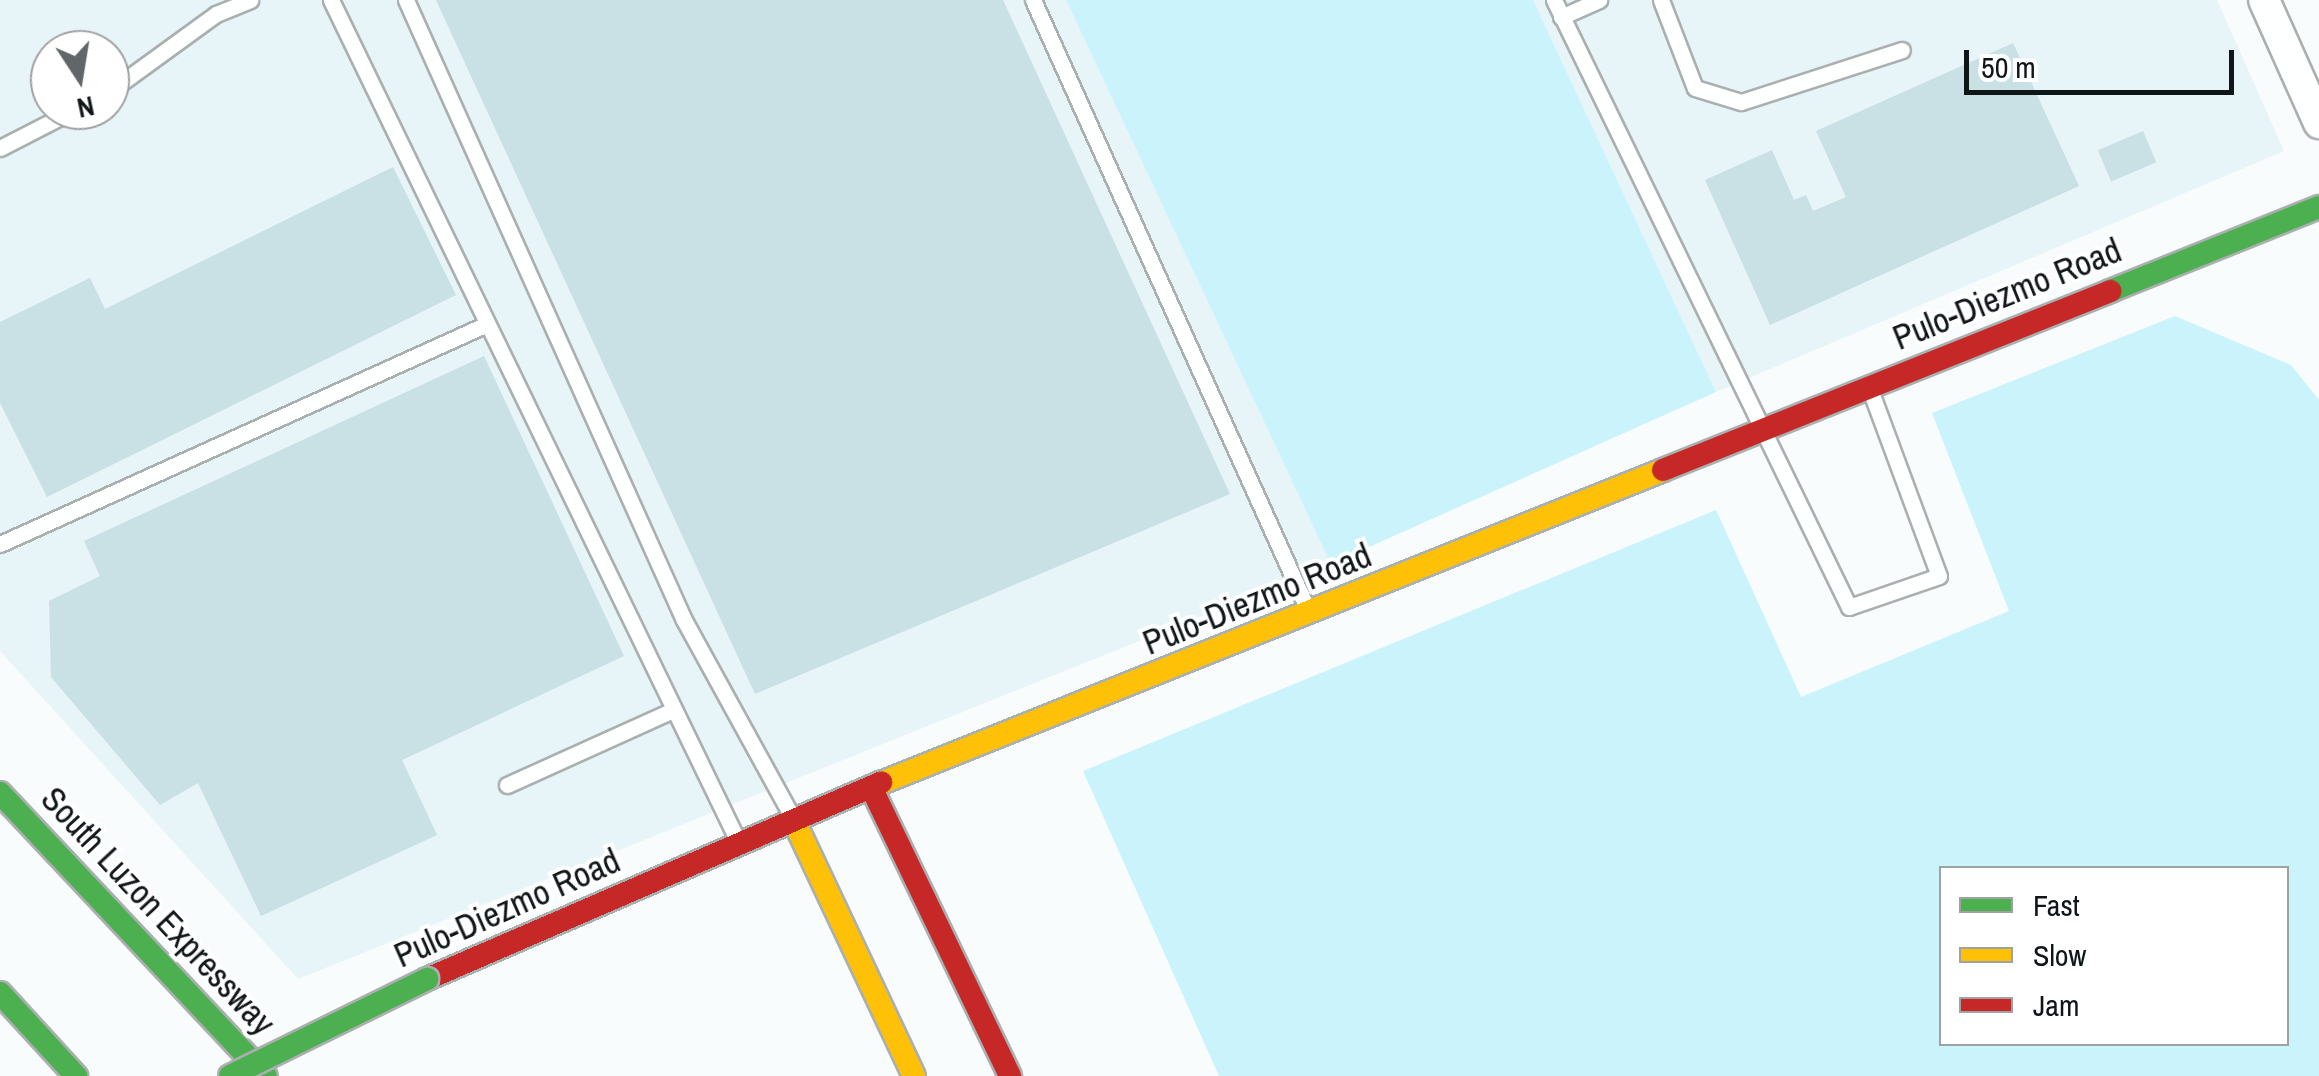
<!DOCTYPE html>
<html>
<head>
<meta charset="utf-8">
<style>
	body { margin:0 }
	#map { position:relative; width:2319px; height:1076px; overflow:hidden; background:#f9fcfc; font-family:"Archivo Narrow",sans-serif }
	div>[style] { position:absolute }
	.built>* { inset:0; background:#e7f4f8 }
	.green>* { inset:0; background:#caf3fb }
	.building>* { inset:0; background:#c9e0e4; transform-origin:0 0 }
	.roads { filter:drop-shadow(2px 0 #aaafb0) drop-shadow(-2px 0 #aaafb0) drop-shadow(0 2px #aaafb0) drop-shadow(0 -2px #aaafb0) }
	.lane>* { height:15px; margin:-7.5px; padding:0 7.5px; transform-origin:7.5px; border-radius:7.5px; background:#feffff }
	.street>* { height:30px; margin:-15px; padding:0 15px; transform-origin:15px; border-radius:15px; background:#feffff }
	.fast>* { height:22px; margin:-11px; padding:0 11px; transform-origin:11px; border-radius:11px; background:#4caf50 }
	.slow>* { height:22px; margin:-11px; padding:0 11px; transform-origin:11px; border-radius:11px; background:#ffc107 }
	.jam>* { height:22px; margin:-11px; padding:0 11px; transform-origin:11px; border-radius:11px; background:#c62828 }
	.bridges { filter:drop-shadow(2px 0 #aaafb0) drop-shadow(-2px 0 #aaafb0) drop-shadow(0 2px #aaafb0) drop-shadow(0 -2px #aaafb0) }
	.fast-bridge>* { height:22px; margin:-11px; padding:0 11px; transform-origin:11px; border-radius:11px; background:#4caf50 }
	span { translate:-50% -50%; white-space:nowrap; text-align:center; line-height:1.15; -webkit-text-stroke:8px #fff; paint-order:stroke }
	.street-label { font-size:35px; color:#0f1618 }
	.legend { position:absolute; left:1939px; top:866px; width:350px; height:180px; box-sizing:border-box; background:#fff; border:2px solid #9fa2a3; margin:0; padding:12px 18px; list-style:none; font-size:30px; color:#0f1618 }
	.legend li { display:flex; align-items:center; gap:20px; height:50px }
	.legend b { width:50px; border:2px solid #9fa2a3 }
	.north { position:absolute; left:30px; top:30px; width:100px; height:100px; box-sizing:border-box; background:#fff; border:2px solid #9fa2a3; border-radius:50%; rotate:168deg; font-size:28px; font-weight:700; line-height:40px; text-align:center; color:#0f1618 }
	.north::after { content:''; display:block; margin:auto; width:35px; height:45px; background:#616668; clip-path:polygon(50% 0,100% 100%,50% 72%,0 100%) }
	.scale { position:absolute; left:1964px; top:50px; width:270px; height:45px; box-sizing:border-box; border:5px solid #0f1618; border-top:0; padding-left:12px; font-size:30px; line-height:35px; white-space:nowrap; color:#0f1618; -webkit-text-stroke:8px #fff; paint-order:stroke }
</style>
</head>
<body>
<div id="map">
	<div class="built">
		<div style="clip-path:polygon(evenodd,0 0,1066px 0,1331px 564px,298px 979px,0 651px,0 0,50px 50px,110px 50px,110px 110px,50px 110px,50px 50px)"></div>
		<div style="clip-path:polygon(1533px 0,2217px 0,2284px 151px,1716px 392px)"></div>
	</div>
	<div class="green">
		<div style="clip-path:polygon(1066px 0,1533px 0,1716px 392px,1331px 564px)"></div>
		<div style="clip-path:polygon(evenodd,2175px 316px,2291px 365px,2319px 400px,2319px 1076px,1219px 1076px,1083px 771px,1716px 510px,1801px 697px,2009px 611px,1932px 413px,2175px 316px,1942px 868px,2286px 868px,2286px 1044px,1942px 1044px,1942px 868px)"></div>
	</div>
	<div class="building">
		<div style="clip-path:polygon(436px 0,1003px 0,1230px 494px,755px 694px)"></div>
		<div style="clip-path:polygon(2013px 43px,2079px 186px,1770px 325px,1705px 180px,1772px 150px,1794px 200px,1806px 195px,1813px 211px,1846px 197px,1816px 131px)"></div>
		<div style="left:2143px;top:131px;width:34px;height:49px;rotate:67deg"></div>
		<div style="clip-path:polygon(393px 167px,456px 295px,47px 497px,0 403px,0 322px,90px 278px,105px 309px)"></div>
		<div style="clip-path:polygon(484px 356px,624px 656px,402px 760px,437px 835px,261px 916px,198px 783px,160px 805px,51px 677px,49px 601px,100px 576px,84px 541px)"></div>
	</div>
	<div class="roads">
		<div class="lane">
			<div style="left:331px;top:0;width:934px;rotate:64.18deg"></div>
			<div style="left:406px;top:0;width:679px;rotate:65.85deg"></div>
			<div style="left:684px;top:620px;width:220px;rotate:61.2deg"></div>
			<div style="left:1033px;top:0;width:667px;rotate:65.74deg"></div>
			<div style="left:1554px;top:0;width:675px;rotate:64.08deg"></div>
			<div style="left:1849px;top:607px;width:95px;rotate:-19deg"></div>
			<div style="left:1939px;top:576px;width:196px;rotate:-110.3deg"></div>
			<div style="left:1661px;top:0;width:94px;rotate:68.9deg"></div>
			<div style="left:1695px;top:88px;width:48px;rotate:16.9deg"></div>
			<div style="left:1741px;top:102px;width:169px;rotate:-17.9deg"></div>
			<div style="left:1561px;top:17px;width:42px;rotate:-24.1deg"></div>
			<div style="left:110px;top:91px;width:131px;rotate:-36deg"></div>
			<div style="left:216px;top:14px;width:37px;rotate:-22deg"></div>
			<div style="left:0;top:148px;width:83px;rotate:-27.2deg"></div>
			<div style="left:0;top:544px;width:534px;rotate:-24.31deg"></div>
			<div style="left:507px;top:785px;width:182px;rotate:-24.3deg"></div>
		</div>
		<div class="street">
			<div style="left:2264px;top:0;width:135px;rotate:65.9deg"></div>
		</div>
		<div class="fast">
			<div style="left:2110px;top:291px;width:225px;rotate:-21.9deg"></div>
			<div style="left:0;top:793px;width:388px;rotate:46.8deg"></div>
			<div style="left:0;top:993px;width:113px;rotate:47.5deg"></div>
		</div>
		<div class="slow">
			<div style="left:881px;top:783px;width:842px;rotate:-21.81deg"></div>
			<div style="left:794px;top:821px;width:282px;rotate:64.8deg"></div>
		</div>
		<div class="jam">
			<div style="left:1663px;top:470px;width:482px;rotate:-21.8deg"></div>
			<div style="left:871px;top:787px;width:321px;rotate:64.3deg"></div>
			<div style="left:427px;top:979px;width:495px;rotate:-23.4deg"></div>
		</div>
	</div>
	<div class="bridges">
		<div class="fast-bridge">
			<div style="left:230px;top:1076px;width:220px;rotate:-26.2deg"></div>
		</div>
	</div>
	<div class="street-label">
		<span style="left:2007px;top:294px;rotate:-22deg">Pulo-Diezmo Road</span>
		<span style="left:1257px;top:599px;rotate:-22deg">Pulo-Diezmo Road</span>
		<span style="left:507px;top:908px;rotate:-24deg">Pulo-Diezmo Road</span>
		<span style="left:158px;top:911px;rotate:47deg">South Luzon Expressway</span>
	</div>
	<ul class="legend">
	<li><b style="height:12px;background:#4caf50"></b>Fast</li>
	<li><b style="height:12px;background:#ffc107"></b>Slow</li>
	<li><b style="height:12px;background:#c62828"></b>Jam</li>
	</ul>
	<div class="north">N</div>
	<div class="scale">50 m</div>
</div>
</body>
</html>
